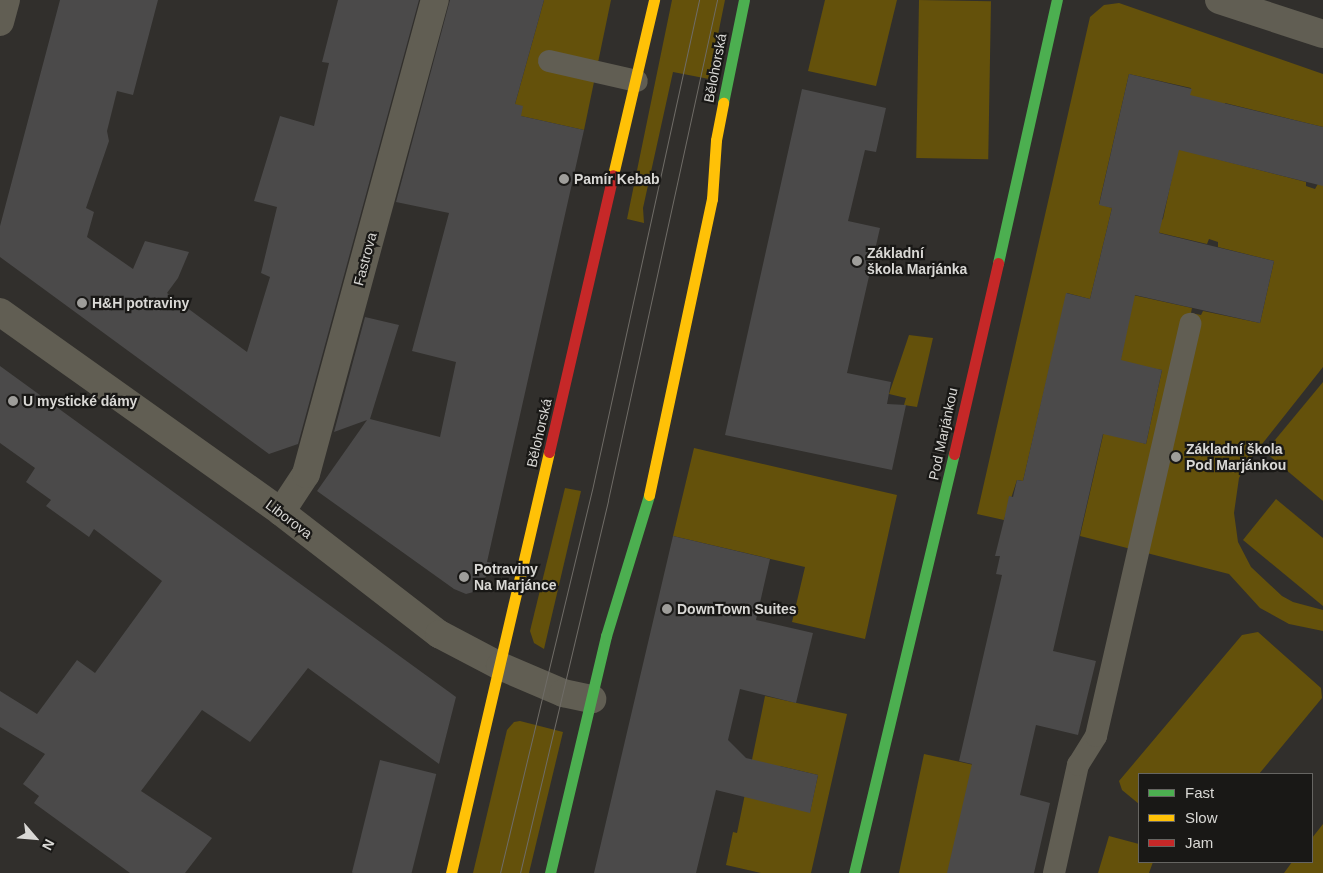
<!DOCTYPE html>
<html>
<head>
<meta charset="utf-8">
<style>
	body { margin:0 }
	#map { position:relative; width:1323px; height:873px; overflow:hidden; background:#312f2c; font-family:Arial,sans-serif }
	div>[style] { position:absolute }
	.green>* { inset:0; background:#64510b; transform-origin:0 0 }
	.building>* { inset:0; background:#4b4a4a; transform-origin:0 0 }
	.lane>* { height:22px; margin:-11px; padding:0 11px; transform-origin:11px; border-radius:11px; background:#615e53 }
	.street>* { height:28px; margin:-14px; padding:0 14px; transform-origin:14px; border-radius:14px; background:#615e53 }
	.fast>* { height:11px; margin:-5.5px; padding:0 5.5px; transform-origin:5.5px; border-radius:5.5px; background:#4caf50 }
	.slow>* { height:11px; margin:-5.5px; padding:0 5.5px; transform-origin:5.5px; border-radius:5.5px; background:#ffc107 }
	.jam>* { height:11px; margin:-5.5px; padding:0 5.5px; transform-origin:5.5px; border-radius:5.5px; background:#c62828 }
	.tram>* { height:1px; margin:-0.5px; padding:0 0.5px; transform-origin:0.5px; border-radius:0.5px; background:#6f6c67 }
	.dots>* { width:14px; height:14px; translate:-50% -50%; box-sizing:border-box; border:2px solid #191816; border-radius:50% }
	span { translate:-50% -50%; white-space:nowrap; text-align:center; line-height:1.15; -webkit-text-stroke:4.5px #191816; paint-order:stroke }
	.street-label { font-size:14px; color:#d9d8d5 }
	.poi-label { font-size:14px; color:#d9d8d5; font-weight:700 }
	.left { translate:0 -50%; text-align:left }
	.legend { position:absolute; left:1138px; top:773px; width:175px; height:90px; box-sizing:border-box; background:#191816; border:1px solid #666562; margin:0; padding:6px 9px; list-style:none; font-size:15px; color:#d9d8d5 }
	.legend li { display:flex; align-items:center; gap:10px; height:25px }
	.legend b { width:25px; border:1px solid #666562 }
	.north { position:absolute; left:10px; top:813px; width:50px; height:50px; -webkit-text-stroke:4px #191816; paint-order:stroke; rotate:117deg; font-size:14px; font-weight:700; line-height:20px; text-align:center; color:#d9d8d5 }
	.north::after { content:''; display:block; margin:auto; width:18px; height:22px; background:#d9d8d5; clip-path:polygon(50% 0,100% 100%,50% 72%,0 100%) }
</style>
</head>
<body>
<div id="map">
	<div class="green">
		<div style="clip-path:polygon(544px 0,611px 0,584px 130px,521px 116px,515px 104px)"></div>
		<div style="clip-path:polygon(672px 0,725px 0,709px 79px,673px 72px,643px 208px,644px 223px,627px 219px)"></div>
		<div style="clip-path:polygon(825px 0,897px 0,876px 86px,808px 71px)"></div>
		<div style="left:919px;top:0;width:72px;height:158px;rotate:1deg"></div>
		<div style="clip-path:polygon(1119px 3px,1323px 74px,1323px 127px,1225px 103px,1213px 158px,1306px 182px,1306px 186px,1315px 189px,1323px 175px,1323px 367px,1247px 463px,1239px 478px,1234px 513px,1238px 542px,1251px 567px,1282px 596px,1293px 602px,1323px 610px,1323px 631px,1289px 624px,1260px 608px,1229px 574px,1080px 536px,1104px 431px,1146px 444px,1162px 370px,1120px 363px,1133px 295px,1192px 308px,1191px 313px,1201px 315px,1203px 311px,1260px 323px,1274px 261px,1218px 247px,1218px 242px,1209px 239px,1207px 244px,1148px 230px,1163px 219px,1191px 88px,1129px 74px,1099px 204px,1112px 208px,1090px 299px,1067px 293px,1023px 481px,1017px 480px,1004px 520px,977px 514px,1090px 17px,1104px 5px)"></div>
		<div style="clip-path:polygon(909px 335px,933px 338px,917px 407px,904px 405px,906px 398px,889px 394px)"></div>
		<div style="clip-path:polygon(1323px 382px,1323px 501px,1265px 452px)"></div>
		<div style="clip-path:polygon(694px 448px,897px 495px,865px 639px,792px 622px,805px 567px,673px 536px)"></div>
		<div style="clip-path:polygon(565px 488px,581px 491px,544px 649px,534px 643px,530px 631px)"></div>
		<div style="clip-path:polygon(1276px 499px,1323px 538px,1323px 606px,1243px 540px)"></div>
		<div style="clip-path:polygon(1258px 632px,1321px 688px,1322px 698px,1259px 774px,1139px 774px,1139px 804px,1122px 790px,1119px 781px,1242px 635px)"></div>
		<div style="clip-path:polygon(evenodd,765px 696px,847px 714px,811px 873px,761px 873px,726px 865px,733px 832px,737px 833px,765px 696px,780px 766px,818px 775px,810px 812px,771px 803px,780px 766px)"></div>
		<div style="clip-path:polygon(520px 721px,563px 732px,529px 873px,473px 873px,507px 730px,514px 722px)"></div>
		<div style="clip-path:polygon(924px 754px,974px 765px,948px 873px,899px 873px)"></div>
		<div style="clip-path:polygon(1323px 824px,1323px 873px,1284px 873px,1292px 862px,1312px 862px,1312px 838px)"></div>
		<div style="clip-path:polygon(1109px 836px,1139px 844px,1139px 862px,1153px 862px,1149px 873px,1098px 873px)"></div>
	</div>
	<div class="building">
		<div style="clip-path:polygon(60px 0,158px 0,133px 95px,117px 91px,107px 131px,109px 141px,86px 208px,94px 212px,87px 237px,133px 269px,145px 241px,189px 252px,178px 278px,167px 293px,247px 352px,270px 277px,261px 273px,277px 207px,254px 201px,280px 116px,314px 126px,329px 63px,322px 62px,338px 0,419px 0,298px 444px,269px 454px,0 257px,0 226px)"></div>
		<div style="clip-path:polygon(450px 0,544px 0,515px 104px,523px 106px,521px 116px,584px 130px,487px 562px,494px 563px,477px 591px,466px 594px,454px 589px,317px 491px,367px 420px,334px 432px,365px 317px,399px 325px,370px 419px,440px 437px,456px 362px,412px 351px,449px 213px,396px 202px)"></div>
		<div style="clip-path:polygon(1129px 74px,1192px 89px,1190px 95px,1323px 127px,1323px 186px,1179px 150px,1159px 233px,1274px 261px,1260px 323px,1135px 295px,1121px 360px,1162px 370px,1146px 444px,1103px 434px,1053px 651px,1096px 661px,1078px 735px,1036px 725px,1020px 795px,1050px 803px,1034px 873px,947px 873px,972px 764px,959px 761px,1002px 575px,996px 574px,1000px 556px,995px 556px,1004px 520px,1009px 496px,1013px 497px,1017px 480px,1023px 481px,1066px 293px,1090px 299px,1112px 208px,1099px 205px)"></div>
		<div style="clip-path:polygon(802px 89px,886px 108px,876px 152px,865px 150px,848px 221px,880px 228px,847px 373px,891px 382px,887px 404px,906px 405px,892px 470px,725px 435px)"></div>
		<div style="clip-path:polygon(0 366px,456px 697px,439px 764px,308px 668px,250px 742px,202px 710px,141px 791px,212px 838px,185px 873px,130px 873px,34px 803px,39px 796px,23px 784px,45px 754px,0 727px,0 691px,37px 714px,77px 660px,95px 673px,162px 581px,94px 529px,89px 537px,46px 506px,51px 500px,26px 482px,35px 468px,0 443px)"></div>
		<div style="clip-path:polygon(673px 536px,770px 559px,756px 620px,813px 633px,796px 703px,740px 689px,728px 740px,746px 758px,818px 775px,810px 813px,716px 790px,696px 873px,594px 873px)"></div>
		<div style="left:380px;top:760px;width:58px;height:116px;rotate:14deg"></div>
	</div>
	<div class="lane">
		<div style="left:549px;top:61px;width:90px;rotate:12.8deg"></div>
		<div style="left:1054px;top:873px;width:111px;rotate:-77.5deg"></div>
		<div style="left:1078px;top:765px;width:34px;rotate:-58deg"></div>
		<div style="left:1096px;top:736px;width:423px;rotate:-77.1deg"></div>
	</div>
	<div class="street">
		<div style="left:1219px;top:0;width:109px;rotate:18.1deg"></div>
		<div style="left:0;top:22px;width:23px;rotate:-75deg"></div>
		<div style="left:0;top:312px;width:345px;rotate:35.4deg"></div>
		<div style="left:281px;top:512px;width:200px;rotate:37.7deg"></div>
		<div style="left:439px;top:634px;width:69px;rotate:27.7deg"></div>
		<div style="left:500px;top:666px;width:69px;rotate:23.2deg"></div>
		<div style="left:563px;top:693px;width:30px;rotate:12deg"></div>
		<div style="left:281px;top:512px;width:45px;rotate:-56.7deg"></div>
		<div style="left:306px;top:474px;width:491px;rotate:-74.8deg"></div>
	</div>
	<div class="fast">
		<div style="left:723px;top:103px;width:105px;rotate:-78.5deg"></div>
		<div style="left:998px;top:263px;width:270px;rotate:-77.4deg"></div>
		<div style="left:550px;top:873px;width:244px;rotate:-76.7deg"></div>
		<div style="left:606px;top:636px;width:147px;rotate:-73deg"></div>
		<div style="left:854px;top:873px;width:431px;rotate:-76.6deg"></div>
	</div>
	<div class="slow">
		<div style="left:613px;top:175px;width:180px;rotate:-76.8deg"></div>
		<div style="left:649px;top:495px;width:303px;rotate:-78deg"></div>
		<div style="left:712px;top:199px;width:59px;rotate:-86.1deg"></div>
		<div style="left:716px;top:140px;width:38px;rotate:-79deg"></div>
		<div style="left:451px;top:873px;width:432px;rotate:-76.9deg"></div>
	</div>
	<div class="jam">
		<div style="left:549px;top:452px;width:284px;rotate:-77deg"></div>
		<div style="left:954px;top:454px;width:196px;rotate:-77deg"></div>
	</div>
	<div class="tram">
		<div style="left:500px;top:873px;width:394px;rotate:-76.5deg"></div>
		<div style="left:592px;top:490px;width:502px;rotate:-77.68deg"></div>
		<div style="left:520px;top:873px;width:383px;rotate:-76.7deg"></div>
		<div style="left:608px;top:500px;width:512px;rotate:-77.7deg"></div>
	</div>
	<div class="dots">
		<div style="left:564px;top:179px;background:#9e9d9a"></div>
		<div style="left:857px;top:261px;background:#9e9d9a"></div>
		<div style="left:82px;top:303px;background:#9e9d9a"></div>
		<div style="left:13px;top:401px;background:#9e9d9a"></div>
		<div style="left:1176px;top:457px;background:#9e9d9a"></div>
		<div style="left:464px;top:577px;background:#9e9d9a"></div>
		<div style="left:667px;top:609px;background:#9e9d9a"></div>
	</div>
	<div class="street-label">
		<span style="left:715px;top:68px;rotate:-79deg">Bělohorská</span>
		<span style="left:365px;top:259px;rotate:-75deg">Fastrova</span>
		<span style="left:539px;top:433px;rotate:-77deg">Bělohorská</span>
		<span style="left:943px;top:434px;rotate:-78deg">Pod Marjánkou</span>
		<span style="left:289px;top:519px;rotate:37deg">Liborova</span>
	</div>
	<div class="poi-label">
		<span class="left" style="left:574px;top:179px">Pamír Kebab</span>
		<span class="left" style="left:867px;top:261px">Základní<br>škola Marjánka</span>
		<span class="left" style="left:92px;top:303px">H&amp;H potraviny</span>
		<span class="left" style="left:23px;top:401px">U mystické dámy</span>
		<span class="left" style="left:1186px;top:457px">Základní škola<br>Pod Marjánkou</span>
		<span class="left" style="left:474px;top:577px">Potraviny<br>Na Marjánce</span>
		<span class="left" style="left:677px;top:609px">DownTown Suites</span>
	</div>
	<ul class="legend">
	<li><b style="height:6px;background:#4caf50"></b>Fast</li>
	<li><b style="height:6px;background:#ffc107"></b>Slow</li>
	<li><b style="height:6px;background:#c62828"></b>Jam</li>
	</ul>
	<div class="north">N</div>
</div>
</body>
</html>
